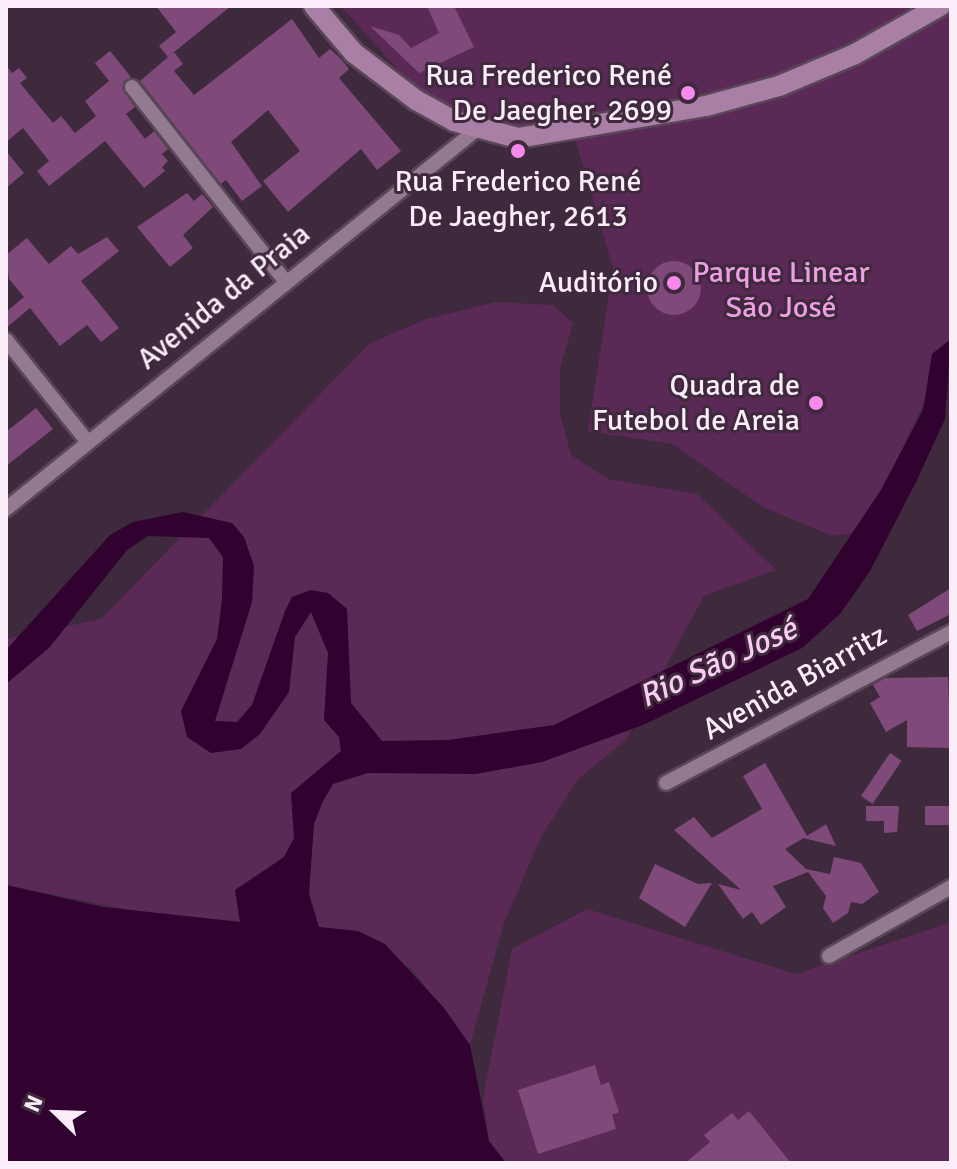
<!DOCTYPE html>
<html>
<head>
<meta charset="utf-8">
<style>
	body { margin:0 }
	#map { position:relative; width:957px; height:1169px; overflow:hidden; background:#3f293d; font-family:Signika,sans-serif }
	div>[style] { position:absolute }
	.green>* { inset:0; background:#5a2955 }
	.water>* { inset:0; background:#31012f }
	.building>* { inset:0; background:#7f4a79; transform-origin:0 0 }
	.round { border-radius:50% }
	.roads { filter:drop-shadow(2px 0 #594657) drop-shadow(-2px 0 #594657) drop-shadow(0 2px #594657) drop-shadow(0 -2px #594657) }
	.street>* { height:14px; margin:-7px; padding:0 7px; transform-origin:7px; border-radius:7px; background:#947a90 }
	.secondary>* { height:20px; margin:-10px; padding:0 10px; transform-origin:10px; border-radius:10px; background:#aa7fa5 }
	.dots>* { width:22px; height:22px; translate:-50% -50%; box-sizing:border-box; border:4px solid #3f293d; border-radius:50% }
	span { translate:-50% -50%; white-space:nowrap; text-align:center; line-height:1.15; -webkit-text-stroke:6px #3f293d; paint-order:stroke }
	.poi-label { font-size:30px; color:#fbecf9 }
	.right { translate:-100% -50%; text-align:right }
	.park-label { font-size:30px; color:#ed9fe4 }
	.street-label { font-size:30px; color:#fbecf9 }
	.water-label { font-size:32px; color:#fcccf6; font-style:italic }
	.frame { position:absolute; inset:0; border:8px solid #fbecf9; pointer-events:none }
	.north { position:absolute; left:16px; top:1073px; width:80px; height:80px; -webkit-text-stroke:6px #3f293d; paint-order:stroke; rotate:293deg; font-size:22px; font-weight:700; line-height:32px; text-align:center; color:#fbecf9 }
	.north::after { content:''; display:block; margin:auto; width:28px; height:36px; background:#fbecf9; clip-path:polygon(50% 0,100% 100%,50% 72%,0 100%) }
</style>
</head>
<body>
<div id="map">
	<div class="green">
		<div style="clip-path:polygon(341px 6px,925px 6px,778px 80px,495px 132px,414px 88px)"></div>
		<div style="clip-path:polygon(951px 7px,951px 346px,873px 510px,853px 533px,832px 536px,763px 507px,672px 444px,588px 431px,613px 268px,574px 135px,868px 52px)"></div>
		<div style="clip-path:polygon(496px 302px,553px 305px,573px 323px,560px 369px,560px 414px,571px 455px,608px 479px,697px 494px,776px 570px,704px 596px,626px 740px,578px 779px,541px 837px,504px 923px,470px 1045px,411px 968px,297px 927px,134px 911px,6px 885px,6px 639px,101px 619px,369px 344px,426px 319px)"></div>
		<div style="clip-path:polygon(587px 909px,796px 974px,951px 922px,951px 1163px,506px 1163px,489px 1141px,483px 1099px,512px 949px)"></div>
	</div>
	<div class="water">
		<div style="clip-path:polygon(951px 339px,945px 419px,916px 482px,870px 571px,840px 614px,802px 648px,643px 725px,542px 762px,476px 774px,368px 773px,333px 784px,323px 801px,314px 824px,309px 894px,319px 927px,358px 931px,385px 944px,444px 1008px,470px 1045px,489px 1141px,506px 1163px,6px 1163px,6px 885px,103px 907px,240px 922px,235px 890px,284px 857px,294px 838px,291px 793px,341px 751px,339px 737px,324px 720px,328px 653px,311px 612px,295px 637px,289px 692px,260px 734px,241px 749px,211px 753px,187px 737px,181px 711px,217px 639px,222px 599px,223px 557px,209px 538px,148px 536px,127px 550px,49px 648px,6px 684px,6px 650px,110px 535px,133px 522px,183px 512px,232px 523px,244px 537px,254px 566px,252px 602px,215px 721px,237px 722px,252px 705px,285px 611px,292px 597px,311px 590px,328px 593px,347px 609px,351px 703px,382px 741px,448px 740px,554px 725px,808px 599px,881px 490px,923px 410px,932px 354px)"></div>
	</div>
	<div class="building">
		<div style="clip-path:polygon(156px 6px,231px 6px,168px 57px,159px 46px,176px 32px)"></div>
		<div style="clip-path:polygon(427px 6px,454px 6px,474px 47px,419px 73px,370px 26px,399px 35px,411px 48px,439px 33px)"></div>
		<div style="clip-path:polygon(292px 19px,319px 58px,330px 49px,341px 59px,349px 69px,339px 78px,401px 151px,377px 170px,361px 149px,288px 212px,263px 181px,300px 151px,268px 110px,231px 142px,262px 186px,242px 201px,226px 180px,221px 184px,140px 81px,174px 52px,183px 64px,174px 71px,194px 95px)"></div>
		<div style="clip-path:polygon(110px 51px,131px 77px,122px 88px,135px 107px,126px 114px,145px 139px,154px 131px,168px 149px,162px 154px,168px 161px,162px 167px,165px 171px,144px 188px,105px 141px,49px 186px,37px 171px,49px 161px,23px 128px,6px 142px,6px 65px,12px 73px,19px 68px,27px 78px,20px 83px,53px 123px,61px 116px,75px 133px,96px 116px,85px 101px,109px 81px,95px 63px)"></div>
		<div style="clip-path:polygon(6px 151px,24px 173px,6px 188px)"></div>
		<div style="clip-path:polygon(187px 193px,194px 201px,202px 194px,213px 207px,183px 235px,193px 248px,170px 267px,137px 227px)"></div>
		<div style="clip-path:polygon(107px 237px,119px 251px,81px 281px,119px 328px,101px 342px,87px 325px,60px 346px,30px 308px,6px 328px,6px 312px,24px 297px,9px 279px,6px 255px,27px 238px,49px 264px,71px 246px,78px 254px)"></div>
		<div class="round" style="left:647px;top:261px;width:54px;height:54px"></div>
		<div style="clip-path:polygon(36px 408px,53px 429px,6px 466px,6px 432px)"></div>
		<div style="clip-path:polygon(951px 588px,951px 614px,917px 631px,908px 615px)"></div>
		<div style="clip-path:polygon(948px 677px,951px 748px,907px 747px,907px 720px,886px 732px,870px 703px,880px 697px,873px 685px,885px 678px)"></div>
		<div style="left:890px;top:753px;width:14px;height:52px;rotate:34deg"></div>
		<div style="clip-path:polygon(765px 763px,807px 836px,785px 849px,806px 869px,830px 874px,834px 857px,861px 863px,879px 892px,862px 904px,851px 902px,848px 913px,833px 923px,823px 908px,826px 896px,808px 872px,773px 886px,786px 907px,761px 925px,752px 912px,743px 919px,718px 884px,741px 890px,674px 830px,694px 817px,712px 838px,762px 809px,743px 776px)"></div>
		<div style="clip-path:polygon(866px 806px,899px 806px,897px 832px,884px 833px,884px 821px,866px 821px)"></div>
		<div style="left:925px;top:806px;width:26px;height:19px"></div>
		<div style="clip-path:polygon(826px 824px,836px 846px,803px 838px,820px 828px)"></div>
		<div style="clip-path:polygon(655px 864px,698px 884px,712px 883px,685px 927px,639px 898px)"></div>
		<div style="clip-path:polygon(595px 1065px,601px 1085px,609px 1082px,619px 1112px,612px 1115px,616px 1129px,538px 1154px,518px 1090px)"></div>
		<div style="clip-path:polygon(749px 1111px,791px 1163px,685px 1163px,710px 1142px,704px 1135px,732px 1113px,738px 1120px)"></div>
	</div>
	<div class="roads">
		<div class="street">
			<div style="left:132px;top:87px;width:247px;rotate:51.7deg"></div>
			<div style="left:6px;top:340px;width:129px;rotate:51.3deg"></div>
			<div style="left:6px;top:509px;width:604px;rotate:-38.88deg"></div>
			<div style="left:666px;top:783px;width:323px;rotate:-27.9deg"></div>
			<div style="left:829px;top:956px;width:140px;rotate:-29.5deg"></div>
		</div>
		<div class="secondary">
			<div style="left:314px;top:6px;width:62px;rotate:49.6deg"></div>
			<div style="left:354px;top:53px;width:78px;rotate:37.2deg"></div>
			<div style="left:416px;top:100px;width:43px;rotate:28.9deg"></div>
			<div style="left:454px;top:121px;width:66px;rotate:14.9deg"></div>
			<div style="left:518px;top:138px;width:191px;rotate:-9.7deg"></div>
			<div style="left:706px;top:106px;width:76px;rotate:-15.3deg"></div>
			<div style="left:779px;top:86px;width:82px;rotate:-22.8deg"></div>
			<div style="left:855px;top:54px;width:98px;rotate:-29.5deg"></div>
		</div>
	</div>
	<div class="dots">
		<div style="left:688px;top:93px;background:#f788ec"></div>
		<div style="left:518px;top:151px;background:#f788ec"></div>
		<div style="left:674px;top:283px;background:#f788ec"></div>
		<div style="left:816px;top:403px;background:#f788ec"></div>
	</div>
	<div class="poi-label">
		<span class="right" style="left:672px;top:93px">Rua Frederico René<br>De Jaegher, 2699</span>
		<span style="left:518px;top:199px">Rua Frederico René<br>De Jaegher, 2613</span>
		<span class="right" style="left:658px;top:283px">Auditório</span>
		<span class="right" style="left:800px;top:403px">Quadra de<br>Futebol de Areia</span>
	</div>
	<div class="park-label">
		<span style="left:781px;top:290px">Parque Linear<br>São José</span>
	</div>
	<div class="street-label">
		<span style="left:224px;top:297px;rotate:-39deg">Avenida da Praia</span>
		<span style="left:795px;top:683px;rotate:-29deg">Avenida Biarritz</span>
	</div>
	<div class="water-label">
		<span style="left:718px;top:663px;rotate:-25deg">Rio São José</span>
	</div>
	<div class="frame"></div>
	<div class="north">N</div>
</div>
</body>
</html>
